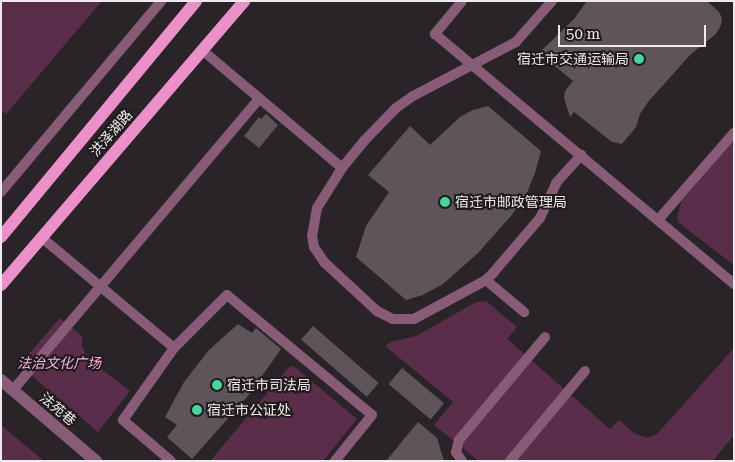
<!DOCTYPE html>
<html>
<head>
<meta charset="utf-8">
<style>
	body { margin:0 }
	#map { position:relative; width:735px; height:462px; overflow:hidden; background:#2a2327; font-family:"Roboto Serif","Noto Sans SC",serif }
	div>[style] { position:absolute }
	.green>* { inset:0; background:#5a2e4a }
	.building>* { inset:0; background:#5d555a; transform-origin:0 0 }
	.lane>* { height:10px; margin:-5px; padding:0 5px; transform-origin:5px; border-radius:5px; background:#885c77 }
	.street>* { height:12px; margin:-6px; padding:0 6px; transform-origin:6px; border-radius:6px; background:#885c77 }
	.primary>* { height:12px; margin:-6px; padding:0 6px; transform-origin:6px; border-radius:6px; background:#ec90c9 }
	.dots>* { width:14px; height:14px; translate:-50% -50%; box-sizing:border-box; border:2px solid #201a1d; border-radius:50% }
	span { translate:-50% -50%; white-space:nowrap; text-align:center; line-height:1.15; -webkit-text-stroke:4px #201a1d; paint-order:stroke }
	.poi-label { font-size:14px; color:#efeaed }
	.right { translate:-100% -50%; text-align:right }
	.left { translate:0 -50%; text-align:left }
	.street-label { font-size:14px; color:#efeaed }
	.park-label { font-size:14px; color:#fab1dd; font-style:italic }
	.frame { position:absolute; inset:0; border:2px solid #efeaed; pointer-events:none }
	.scale { position:absolute; left:558px; top:25px; width:148px; height:22px; box-sizing:border-box; border:2px solid #efeaed; border-top:0; padding-left:6px; font-size:15px; line-height:18px; white-space:nowrap; color:#efeaed; -webkit-text-stroke:4px #201a1d; paint-order:stroke }
</style>
</head>
<body>
<div id="map">
	<div class="green">
		<div style="clip-path:polygon(1px 1px,102px 1px,6px 114px,1px 110px)"></div>
		<div style="clip-path:polygon(734px 140px,734px 265px,679px 223px,677px 218px,681px 202px)"></div>
		<div style="clip-path:polygon(486px 301px,517px 327px,507px 339px,610px 429px,619px 420px,635px 434px,648px 438px,657px 434px,734px 348px,734px 435px,713px 461px,479px 461px,434px 425px,453px 402px,385px 346px,391px 342px,416px 336px,476px 302px)"></div>
		<div style="clip-path:polygon(60px 318px,82px 336px,82px 346px,88px 359px,130px 391px,98px 432px,19px 365px)"></div>
		<div style="clip-path:polygon(290px 366px,296px 368px,357px 419px,323px 461px,210px 461px)"></div>
		<div style="clip-path:polygon(1px 425px,44px 461px,1px 461px)"></div>
	</div>
	<div class="building">
		<div style="clip-path:polygon(587px 1px,707px 1px,719px 12px,722px 18px,721px 25px,716px 34px,691px 54px,648px 102px,640px 114px,636px 127px,622px 144px,612px 142px,574px 112px,570px 117px,564px 98px,565px 91px,573px 81px,539px 53px,574px 19px)"></div>
		<div style="clip-path:polygon(488px 106px,541px 151px,535px 173px,526px 195px,511px 216px,478px 253px,443px 284px,423px 295px,406px 300px,356px 257px,366px 226px,389px 192px,368px 175px,410px 126px,430px 145px,460px 117px,473px 110px)"></div>
		<div style="clip-path:polygon(266px 114px,278px 125px,259px 148px,244px 136px,259px 117px,261px 119px)"></div>
		<div style="clip-path:polygon(238px 324px,252px 333px,256px 328px,281px 349px,248px 396px,192px 459px,167px 437px,177px 425px,165px 417px,184px 382px,209px 350px)"></div>
		<div style="left:313px;top:326px;width:87px;height:18px;rotate:41deg"></div>
		<div style="left:402px;top:368px;width:55px;height:21px;rotate:40deg"></div>
		<div style="clip-path:polygon(418px 422px,437px 438px,444px 461px,386px 461px)"></div>
	</div>
	<div class="lane">
		<div style="left:462px;top:1px;width:43px;rotate:129.3deg"></div>
		<div style="left:435px;top:34px;width:390px;rotate:39.9deg"></div>
		<div style="left:552px;top:1px;width:55px;rotate:131.3deg"></div>
		<div style="left:516px;top:42px;width:116px;rotate:152.3deg"></div>
		<div style="left:413px;top:96px;width:21px;rotate:145deg"></div>
		<div style="left:396px;top:108px;width:46px;rotate:134.1deg"></div>
		<div style="left:364px;top:141px;width:35px;rotate:129deg"></div>
		<div style="left:342px;top:168px;width:47px;rotate:122deg"></div>
		<div style="left:317px;top:208px;width:27px;rotate:100deg"></div>
		<div style="left:312px;top:235px;width:12px;rotate:81deg"></div>
		<div style="left:314px;top:247px;width:18px;rotate:56deg"></div>
		<div style="left:324px;top:262px;width:72px;rotate:42.8deg"></div>
		<div style="left:377px;top:311px;width:18px;rotate:27deg"></div>
		<div style="left:393px;top:319px;width:21px"></div>
		<div style="left:414px;top:319px;width:82px;rotate:-28.4deg"></div>
		<div style="left:486px;top:280px;width:10px;rotate:-45deg"></div>
		<div style="left:493px;top:273px;width:72px;rotate:-49.5deg"></div>
		<div style="left:540px;top:218px;width:38px;rotate:-65deg"></div>
		<div style="left:556px;top:183px;width:38px;rotate:-48deg"></div>
		<div style="left:202px;top:50px;width:183px;rotate:40.1deg"></div>
		<div style="left:1px;top:192px;width:249px;rotate:-50deg"></div>
		<div style="left:658px;top:220px;width:116px;rotate:-48.9deg"></div>
		<div style="left:41px;top:237px;width:173px;rotate:39.8deg"></div>
		<div style="left:486px;top:280px;width:50px;rotate:40.1deg"></div>
		<div style="left:13px;top:390px;width:382px;rotate:-49.8deg"></div>
		<div style="left:171px;top:461px;width:63px;rotate:-139.5deg"></div>
		<div style="left:123px;top:420px;width:88px;rotate:-54.7deg"></div>
		<div style="left:174px;top:348px;width:75px;rotate:-45deg"></div>
		<div style="left:227px;top:295px;width:188px;rotate:39.6deg"></div>
		<div style="left:372px;top:415px;width:59px;rotate:128.8deg"></div>
		<div style="left:462px;top:461px;width:11px;rotate:-124deg"></div>
		<div style="left:456px;top:452px;width:12px;rotate:-76deg"></div>
		<div style="left:459px;top:440px;width:134px;rotate:-50.1deg"></div>
		<div style="left:510px;top:461px;width:117px;rotate:-50.2deg"></div>
	</div>
	<div class="street">
		<div style="left:1px;top:380px;width:125px;rotate:40.5deg"></div>
	</div>
	<div class="primary">
		<div style="left:1px;top:237px;width:306px;rotate:-50.4deg"></div>
		<div style="left:1px;top:285px;width:374px;rotate:-49.4deg"></div>
	</div>
	<div class="dots">
		<div style="left:639px;top:59px;background:#49d49c"></div>
		<div style="left:445px;top:202px;background:#49d49c"></div>
		<div style="left:217px;top:385px;background:#49d49c"></div>
		<div style="left:197px;top:410px;background:#49d49c"></div>
	</div>
	<div class="poi-label">
		<span class="right" style="left:629px;top:59px">宿迁市交通运输局</span>
		<span class="left" style="left:455px;top:202px">宿迁市邮政管理局</span>
		<span class="left" style="left:227px;top:385px">宿迁市司法局</span>
		<span class="left" style="left:207px;top:410px">宿迁市公证处</span>
	</div>
	<div class="street-label">
		<span style="left:111px;top:133px;rotate:-49deg">洪泽湖路</span>
		<span style="left:58px;top:409px;rotate:40deg">法苑巷</span>
	</div>
	<div class="park-label">
		<span style="left:59px;top:363px">法治文化广场</span>
	</div>
	<div class="frame"></div>
	<div class="scale">50 m</div>
</div>
</body>
</html>
